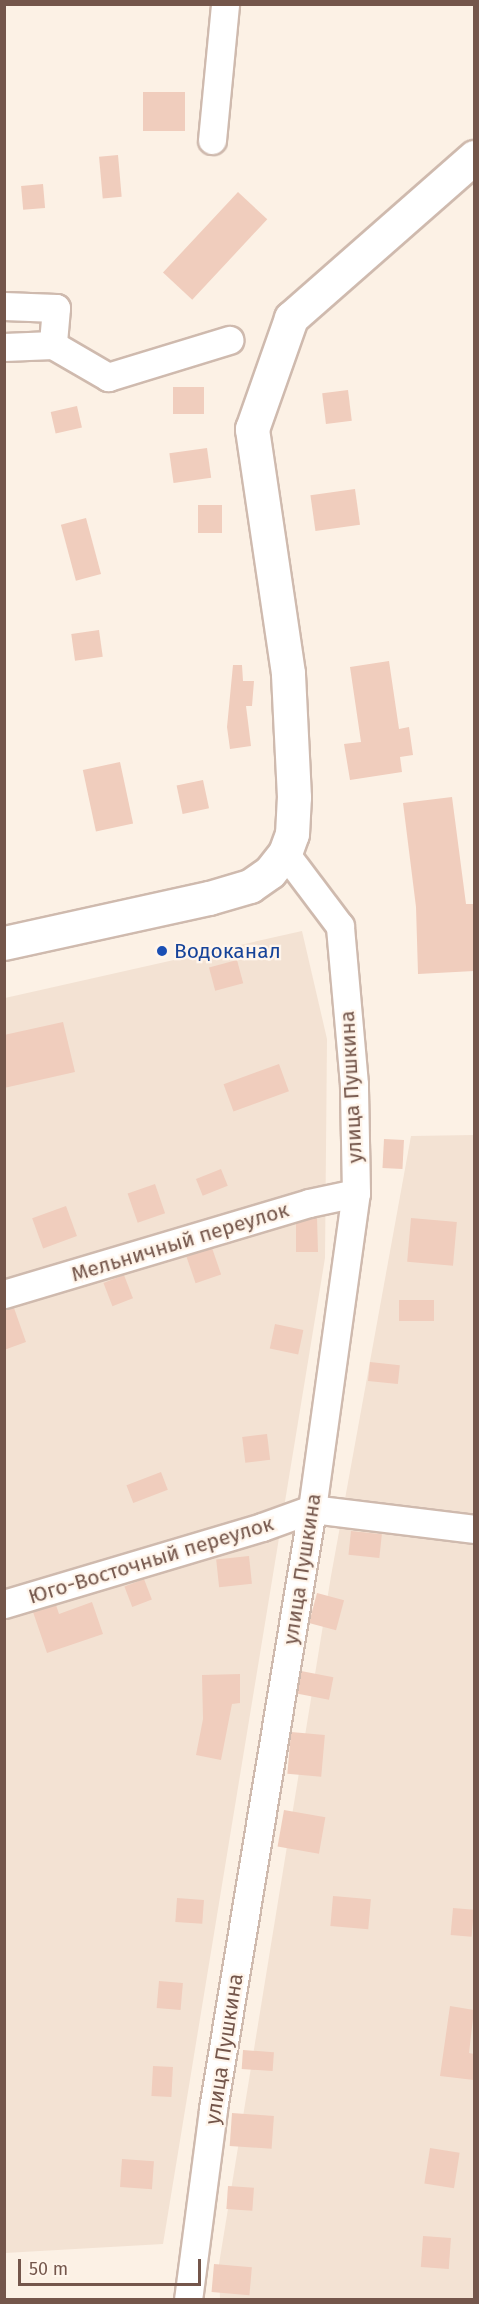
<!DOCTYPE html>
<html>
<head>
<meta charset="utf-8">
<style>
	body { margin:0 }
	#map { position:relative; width:479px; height:2304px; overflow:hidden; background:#fcf1e5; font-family:"Fira Sans",sans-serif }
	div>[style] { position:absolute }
	.residential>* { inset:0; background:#f3e2d3 }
	.building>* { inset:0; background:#f0cdbd; transform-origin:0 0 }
	.roads { filter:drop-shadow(2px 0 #cfbaae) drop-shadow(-2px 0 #cfbaae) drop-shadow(0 2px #cfbaae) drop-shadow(0 -2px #cfbaae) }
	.street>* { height:27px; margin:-13.5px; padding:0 13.5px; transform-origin:13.5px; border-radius:13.5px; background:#fff }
	.secondary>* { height:33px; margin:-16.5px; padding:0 16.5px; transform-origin:16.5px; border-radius:16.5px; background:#fff }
	.dots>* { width:16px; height:16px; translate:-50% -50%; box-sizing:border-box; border:3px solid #fff5eb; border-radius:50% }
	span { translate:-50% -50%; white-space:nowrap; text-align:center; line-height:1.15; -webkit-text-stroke:4.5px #fff5eb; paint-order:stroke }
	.transit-label { font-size:21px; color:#164399 }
	.left { translate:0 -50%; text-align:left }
	.street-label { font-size:21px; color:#74564b }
	.frame { position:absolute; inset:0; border:6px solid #74564b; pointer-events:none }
	.scale { position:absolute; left:18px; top:2259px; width:183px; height:27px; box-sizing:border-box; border:3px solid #74564b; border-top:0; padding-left:8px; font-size:18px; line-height:21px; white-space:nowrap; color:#74564b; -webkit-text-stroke:4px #fff5eb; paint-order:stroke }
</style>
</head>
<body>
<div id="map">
	<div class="residential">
		<div style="clip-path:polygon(302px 931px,327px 1039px,325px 1258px,163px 2244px,5px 2253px,5px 998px)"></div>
		<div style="clip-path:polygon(474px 1135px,474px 2299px,220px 2300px,219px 2264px,331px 1576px,411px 1136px)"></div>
	</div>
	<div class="building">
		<div style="left:185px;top:92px;width:39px;height:42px;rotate:90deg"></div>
		<div style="left:118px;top:155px;width:42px;height:19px;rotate:85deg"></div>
		<div style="left:43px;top:184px;width:24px;height:22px;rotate:85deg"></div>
		<div style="left:238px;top:192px;width:40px;height:110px;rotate:43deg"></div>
		<div style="left:204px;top:387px;width:27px;height:31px;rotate:90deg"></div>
		<div style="left:348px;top:390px;width:31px;height:26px;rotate:83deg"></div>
		<div style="left:77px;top:406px;width:22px;height:27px;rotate:77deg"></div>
		<div style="left:207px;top:448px;width:30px;height:38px;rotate:82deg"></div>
		<div style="left:355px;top:489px;width:36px;height:45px;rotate:82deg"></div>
		<div style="left:198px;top:505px;width:24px;height:28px"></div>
		<div style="left:86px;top:518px;width:58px;height:26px;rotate:75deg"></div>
		<div style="left:99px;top:630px;width:27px;height:28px;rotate:82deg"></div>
		<div style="clip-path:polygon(389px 661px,399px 729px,409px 727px,413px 755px,400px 757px,402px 772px,350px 780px,344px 744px,361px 742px,350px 667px)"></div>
		<div style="clip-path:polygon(233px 665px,242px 665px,243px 681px,254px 681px,252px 706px,246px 706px,251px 746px,230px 749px,227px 727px)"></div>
		<div style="left:120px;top:762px;width:63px;height:38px;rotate:78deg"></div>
		<div style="left:203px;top:780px;width:29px;height:27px;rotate:78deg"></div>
		<div style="clip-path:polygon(452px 797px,466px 904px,474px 904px,474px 971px,418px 974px,416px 907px,403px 803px)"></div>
		<div style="left:237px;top:960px;width:24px;height:29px;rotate:75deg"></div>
		<div style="clip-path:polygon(63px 1022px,75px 1072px,4px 1088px,4px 1035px)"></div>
		<div style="left:279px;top:1064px;width:29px;height:59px;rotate:70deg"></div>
		<div style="left:384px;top:1139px;width:20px;height:29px;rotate:3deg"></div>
		<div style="left:221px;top:1169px;width:18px;height:27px;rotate:68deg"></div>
		<div style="left:155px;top:1184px;width:31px;height:29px;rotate:71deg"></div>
		<div style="left:66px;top:1206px;width:32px;height:36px;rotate:70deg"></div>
		<div style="clip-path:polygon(317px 1217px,318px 1252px,296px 1252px,296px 1223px)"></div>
		<div style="left:411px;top:1218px;width:46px;height:44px;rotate:5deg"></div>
		<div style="left:212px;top:1248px;width:28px;height:27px;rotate:71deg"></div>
		<div style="left:124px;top:1275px;width:25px;height:22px;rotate:69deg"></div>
		<div style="left:399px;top:1300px;width:35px;height:21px"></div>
		<div style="clip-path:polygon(14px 1308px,26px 1342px,4px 1350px,4px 1309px)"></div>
		<div style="left:275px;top:1324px;width:29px;height:25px;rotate:12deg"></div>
		<div style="left:370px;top:1362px;width:30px;height:19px;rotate:6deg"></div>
		<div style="left:267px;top:1434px;width:26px;height:25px;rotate:83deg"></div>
		<div style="left:161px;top:1472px;width:19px;height:37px;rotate:69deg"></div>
		<div style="left:351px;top:1531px;width:31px;height:24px;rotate:6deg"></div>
		<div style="left:249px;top:1556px;width:28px;height:33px;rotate:84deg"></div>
		<div style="left:144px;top:1579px;width:22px;height:21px;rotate:69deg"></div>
		<div style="left:317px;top:1593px;width:28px;height:31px;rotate:15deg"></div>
		<div style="clip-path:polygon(92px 1602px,103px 1634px,47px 1653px,33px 1612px,56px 1605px,59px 1614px)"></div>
		<div style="left:301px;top:1671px;width:33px;height:23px;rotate:11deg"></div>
		<div style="clip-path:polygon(240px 1674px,240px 1703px,232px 1704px,221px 1760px,196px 1755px,203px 1719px,202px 1675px)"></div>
		<div style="left:291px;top:1732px;width:34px;height:42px;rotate:5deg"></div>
		<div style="left:284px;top:1810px;width:42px;height:37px;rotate:10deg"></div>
		<div style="left:333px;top:1896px;width:38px;height:30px;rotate:5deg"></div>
		<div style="left:177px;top:1898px;width:27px;height:24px;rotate:4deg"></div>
		<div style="left:453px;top:1908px;width:21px;height:27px;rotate:5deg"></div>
		<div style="left:159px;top:1981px;width:24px;height:27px;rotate:5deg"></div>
		<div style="clip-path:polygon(450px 2006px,474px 2010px,469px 2053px,474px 2054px,474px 2080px,440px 2076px)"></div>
		<div style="left:243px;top:2050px;width:31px;height:19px;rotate:4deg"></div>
		<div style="left:153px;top:2066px;width:20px;height:30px;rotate:3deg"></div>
		<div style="left:232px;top:2113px;width:42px;height:33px;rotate:4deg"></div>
		<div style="left:430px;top:2148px;width:30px;height:36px;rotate:9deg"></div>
		<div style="left:122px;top:2159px;width:32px;height:28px;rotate:4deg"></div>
		<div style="left:228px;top:2186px;width:26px;height:23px;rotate:4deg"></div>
		<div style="left:423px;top:2236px;width:28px;height:31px;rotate:4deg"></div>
		<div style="left:214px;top:2264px;width:38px;height:28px;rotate:5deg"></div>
	</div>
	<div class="roads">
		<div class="street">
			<div style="left:212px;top:140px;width:137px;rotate:-84.5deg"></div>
			<div style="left:4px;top:306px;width:52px;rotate:2.2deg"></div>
			<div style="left:56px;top:308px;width:37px;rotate:95deg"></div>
			<div style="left:53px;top:345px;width:64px;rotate:30.2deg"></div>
			<div style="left:108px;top:377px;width:127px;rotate:-17deg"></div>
			<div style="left:4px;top:347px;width:49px;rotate:-2.3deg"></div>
			<div style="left:4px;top:1294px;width:318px;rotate:-16.6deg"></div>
			<div style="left:309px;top:1203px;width:48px;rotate:-12deg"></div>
			<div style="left:4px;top:1604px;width:269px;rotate:-16.6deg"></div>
			<div style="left:262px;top:1527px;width:53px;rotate:-19.8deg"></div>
			<div style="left:312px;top:1509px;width:163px;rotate:7deg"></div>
			<div style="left:188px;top:2300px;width:193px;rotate:-82.5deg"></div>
			<div style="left:213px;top:2109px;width:608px;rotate:-80.63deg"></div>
			<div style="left:312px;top:1509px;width:319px;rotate:-82.1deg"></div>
			<div style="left:356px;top:1193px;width:109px;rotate:-91.1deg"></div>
			<div style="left:354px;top:1084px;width:159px;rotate:-95.1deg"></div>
			<div style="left:340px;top:926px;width:91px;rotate:-127deg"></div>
		</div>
		<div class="secondary">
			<div style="left:4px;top:943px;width:210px;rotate:-12.4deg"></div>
			<div style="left:209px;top:898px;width:43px;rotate:-16.3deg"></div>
			<div style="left:250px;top:886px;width:24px;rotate:-35deg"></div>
			<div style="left:270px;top:872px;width:24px;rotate:-52deg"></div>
			<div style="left:285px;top:853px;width:20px;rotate:-70deg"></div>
			<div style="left:292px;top:834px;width:37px;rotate:-87deg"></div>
			<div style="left:294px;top:797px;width:124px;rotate:-92.8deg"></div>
			<div style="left:288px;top:673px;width:247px;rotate:-98.4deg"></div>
			<div style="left:252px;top:429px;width:118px;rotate:-70.6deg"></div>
			<div style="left:291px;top:318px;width:244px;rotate:-41.3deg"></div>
		</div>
	</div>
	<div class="dots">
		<div style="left:162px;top:951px;background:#1a4fb4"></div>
	</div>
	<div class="transit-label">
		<span class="left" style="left:174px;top:951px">Водоканал</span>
	</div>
	<div class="street-label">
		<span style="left:351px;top:1087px;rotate:-93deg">улица Пушкина</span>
		<span style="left:180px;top:1242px;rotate:-17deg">Мельничный переулок</span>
		<span style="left:151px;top:1560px;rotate:-17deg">Юго-Восточный переулок</span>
		<span style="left:302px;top:1569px;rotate:-81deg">улица Пушкина</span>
		<span style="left:224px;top:2049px;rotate:-81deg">улица Пушкина</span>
	</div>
	<div class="frame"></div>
	<div class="scale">50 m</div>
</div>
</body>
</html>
